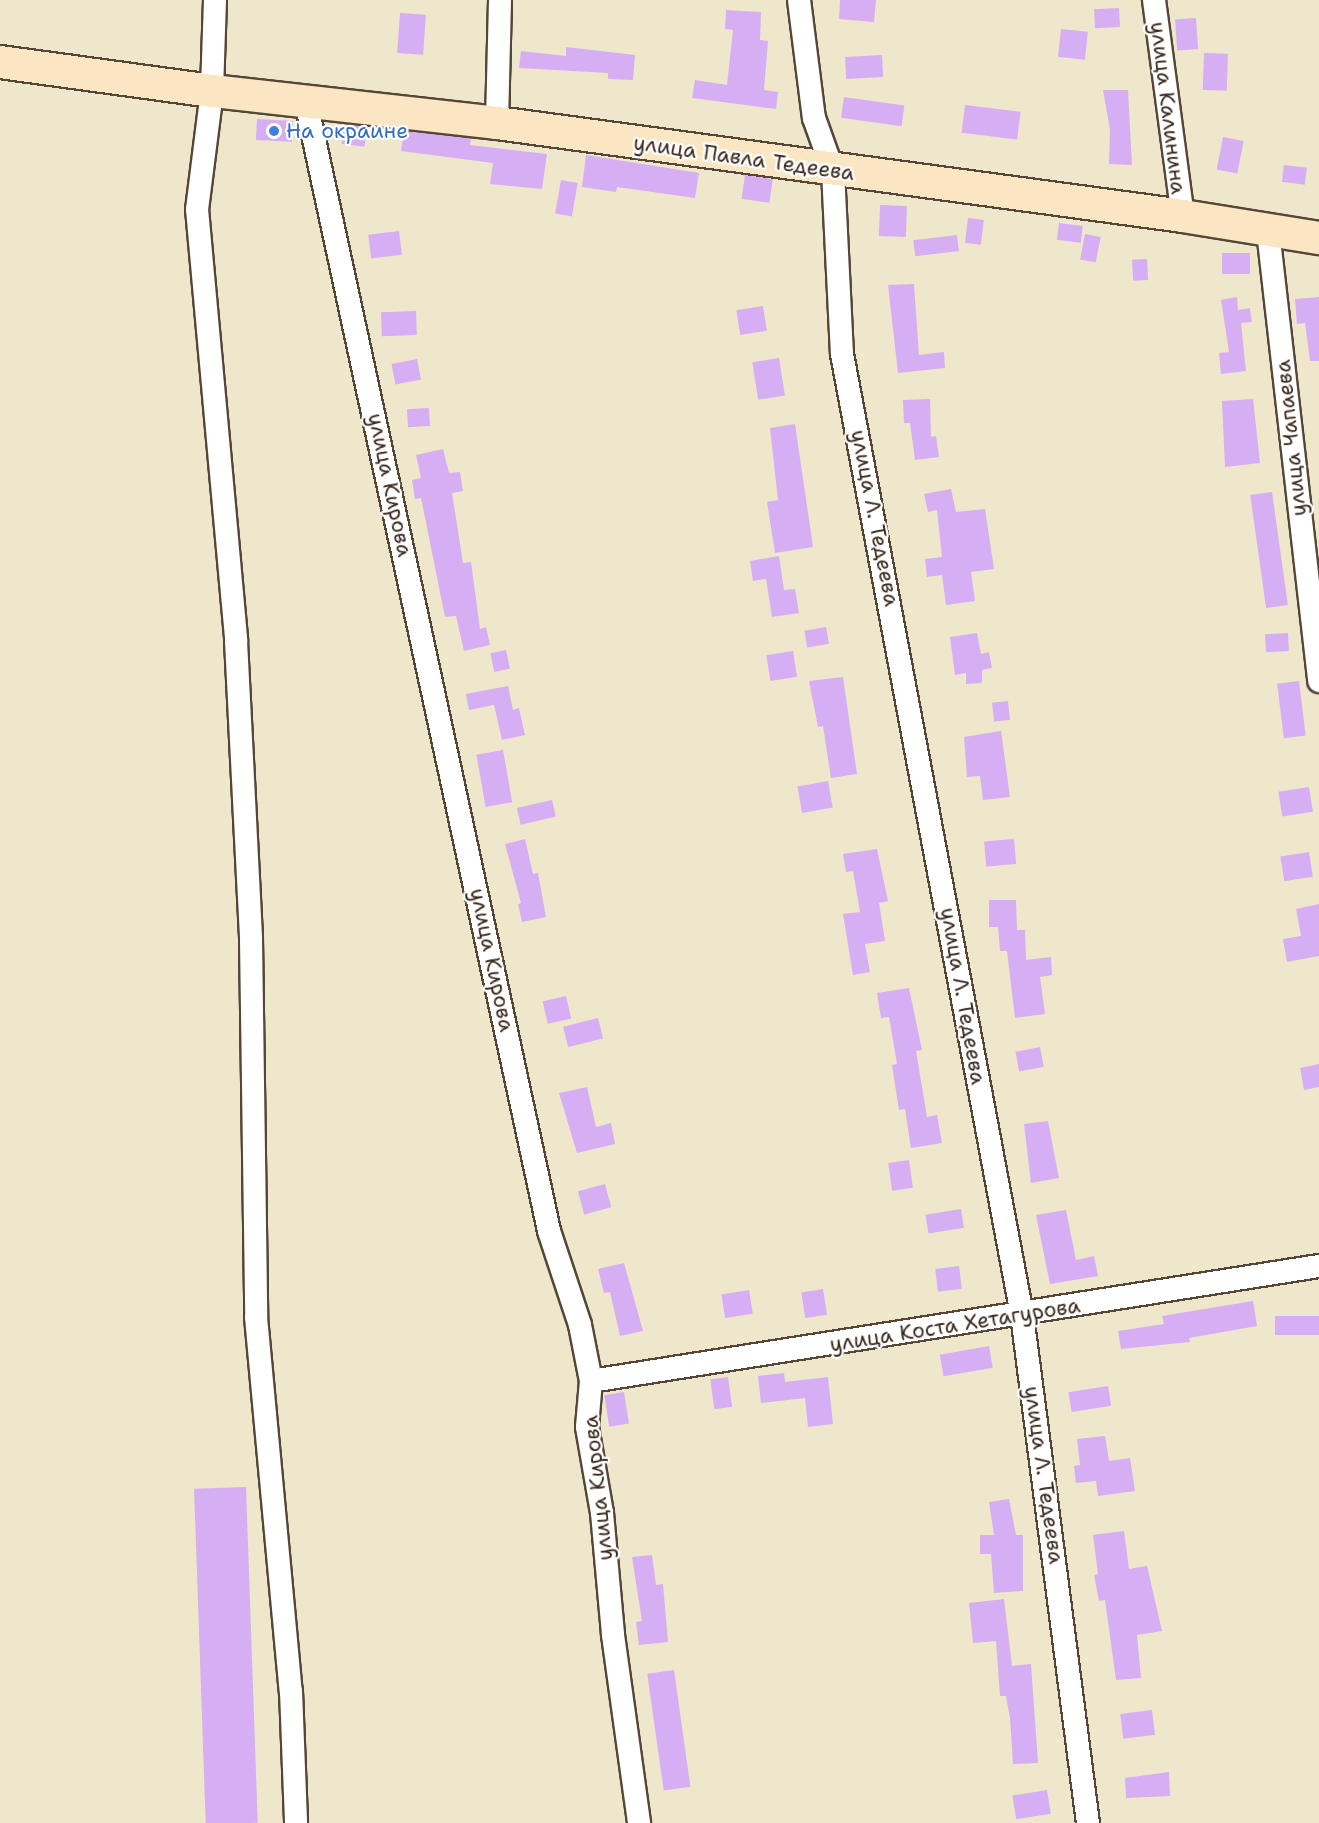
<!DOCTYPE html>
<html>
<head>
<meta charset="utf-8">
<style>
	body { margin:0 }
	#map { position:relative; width:1319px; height:1823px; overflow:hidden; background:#efe7cb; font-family:"Shantell Sans",sans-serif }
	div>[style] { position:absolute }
	.building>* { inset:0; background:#d6aef3; transform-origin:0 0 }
	.roads { filter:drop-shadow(2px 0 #564638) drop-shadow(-2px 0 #564638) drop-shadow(0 2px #564638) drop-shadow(0 -2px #564638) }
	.minor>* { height:22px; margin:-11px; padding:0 11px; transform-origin:11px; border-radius:11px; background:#fff }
	.secondary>* { height:32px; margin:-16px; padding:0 16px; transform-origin:16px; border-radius:16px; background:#fbe6c4 }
	.dots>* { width:16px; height:16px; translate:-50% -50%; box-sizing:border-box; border:3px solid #fff; border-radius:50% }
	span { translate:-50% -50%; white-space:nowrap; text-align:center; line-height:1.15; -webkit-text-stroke:4.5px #fff; paint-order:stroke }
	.street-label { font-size:21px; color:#3b2a1e }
	.shop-label { font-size:21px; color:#366cbe }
	.left { translate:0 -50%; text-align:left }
</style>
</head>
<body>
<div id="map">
	<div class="building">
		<div style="clip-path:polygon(840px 0,876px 0,874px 22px,839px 19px)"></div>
		<div style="left:1119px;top:8px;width:19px;height:25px;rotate:87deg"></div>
		<div style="clip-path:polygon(726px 10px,761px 12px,760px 40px,768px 41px,764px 90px,778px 92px,776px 109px,692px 98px,695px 80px,727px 85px,733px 30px,725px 29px)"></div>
		<div style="left:400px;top:13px;width:26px;height:40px;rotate:4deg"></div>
		<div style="left:1196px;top:18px;width:31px;height:21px;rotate:86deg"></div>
		<div style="left:1061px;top:29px;width:27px;height:28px;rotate:6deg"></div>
		<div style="clip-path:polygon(566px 47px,635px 55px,633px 80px,608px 79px,608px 73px,519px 68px,521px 51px,566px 56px)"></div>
		<div style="left:1204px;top:53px;width:24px;height:37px;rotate:2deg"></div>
		<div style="left:882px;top:55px;width:22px;height:37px;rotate:87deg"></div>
		<div style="clip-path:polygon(1103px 90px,1128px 90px,1132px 165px,1109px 164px,1110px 130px)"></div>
		<div style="left:844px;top:97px;width:61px;height:21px;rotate:8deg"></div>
		<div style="left:965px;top:105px;width:56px;height:28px;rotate:7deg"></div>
		<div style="left:257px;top:119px;width:36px;height:21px;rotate:3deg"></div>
		<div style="left:344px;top:124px;width:23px;height:20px;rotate:7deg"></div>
		<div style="clip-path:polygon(404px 131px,471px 138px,470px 145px,547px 154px,542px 189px,490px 184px,493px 163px,401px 151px)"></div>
		<div style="left:1223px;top:137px;width:21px;height:33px;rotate:11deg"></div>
		<div style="clip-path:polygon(586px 155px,699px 173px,695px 198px,617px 187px,616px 192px,582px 187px)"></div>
		<div style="left:1284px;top:165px;width:23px;height:17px;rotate:7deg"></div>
		<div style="left:745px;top:175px;width:28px;height:24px;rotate:8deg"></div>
		<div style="left:561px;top:180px;width:17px;height:34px;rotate:10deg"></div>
		<div style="left:880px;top:205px;width:27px;height:31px;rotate:2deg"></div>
		<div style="left:968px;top:218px;width:16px;height:25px;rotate:7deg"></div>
		<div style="left:1059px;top:223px;width:24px;height:17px;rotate:7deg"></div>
		<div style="left:399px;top:231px;width:24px;height:31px;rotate:83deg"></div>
		<div style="left:1085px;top:234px;width:16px;height:26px;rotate:11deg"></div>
		<div style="left:957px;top:235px;width:16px;height:44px;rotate:83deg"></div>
		<div style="left:1222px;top:253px;width:28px;height:21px"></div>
		<div style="left:1147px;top:259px;width:21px;height:15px;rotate:87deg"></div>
		<div style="clip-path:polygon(914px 284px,919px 355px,944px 352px,945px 368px,898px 373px,888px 285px)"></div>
		<div style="clip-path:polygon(1237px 297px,1238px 310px,1250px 308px,1252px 322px,1241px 323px,1246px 371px,1221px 374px,1219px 353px,1229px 352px,1221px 300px)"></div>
		<div style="clip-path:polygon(1319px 297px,1319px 361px,1310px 361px,1305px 323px,1297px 324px,1295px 299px)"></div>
		<div style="left:763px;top:306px;width:25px;height:27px;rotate:81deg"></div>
		<div style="left:416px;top:311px;width:24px;height:35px;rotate:88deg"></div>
		<div style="left:779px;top:358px;width:38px;height:27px;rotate:81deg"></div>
		<div style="left:417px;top:359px;width:21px;height:26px;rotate:79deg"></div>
		<div style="clip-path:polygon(930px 399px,931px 437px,936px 436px,939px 457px,915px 460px,910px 423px,904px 423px,903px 400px)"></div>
		<div style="clip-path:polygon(1253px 399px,1260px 463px,1225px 467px,1222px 401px)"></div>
		<div style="left:429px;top:408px;width:18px;height:22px;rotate:87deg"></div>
		<div style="clip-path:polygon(795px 424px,813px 547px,775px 553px,767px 502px,778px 500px,770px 428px)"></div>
		<div style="clip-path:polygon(443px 449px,449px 473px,460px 472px,463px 491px,452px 493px,463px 563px,471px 562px,480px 629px,486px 627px,490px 645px,464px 651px,456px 616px,445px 617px,421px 498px,415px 499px,412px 480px,421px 478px,416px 455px)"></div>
		<div style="clip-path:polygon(951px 489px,956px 512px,985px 509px,994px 569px,971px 572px,975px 601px,946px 605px,942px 575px,927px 577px,925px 559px,942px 557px,937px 510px,928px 512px,924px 494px)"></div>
		<div style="left:1272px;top:492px;width:114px;height:22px;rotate:82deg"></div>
		<div style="clip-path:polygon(779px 556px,784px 590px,795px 589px,799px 613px,772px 617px,766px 579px,753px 581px,750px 561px)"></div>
		<div style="left:826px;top:627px;width:17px;height:22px;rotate:80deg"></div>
		<div style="clip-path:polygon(977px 633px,981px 654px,989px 652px,992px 668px,982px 670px,982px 683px,966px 684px,966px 673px,955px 675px,950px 637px)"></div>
		<div style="left:1288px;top:633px;width:18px;height:23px;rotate:87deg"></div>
		<div style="left:506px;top:650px;width:19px;height:16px;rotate:78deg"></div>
		<div style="left:793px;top:651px;width:26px;height:27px;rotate:81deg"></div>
		<div style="clip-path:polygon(843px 677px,857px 774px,831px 778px,823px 726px,818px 727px,809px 681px)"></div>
		<div style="left:1299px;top:681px;width:55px;height:22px;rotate:83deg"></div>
		<div style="clip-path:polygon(508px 686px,513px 710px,519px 708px,525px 735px,502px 740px,494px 705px,469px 710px,466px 694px)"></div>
		<div style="left:1008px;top:701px;width:19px;height:16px;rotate:84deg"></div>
		<div style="clip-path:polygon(1001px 731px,1010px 797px,983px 800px,980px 776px,967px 777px,964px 737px)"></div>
		<div style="left:503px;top:750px;width:53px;height:27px;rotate:80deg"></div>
		<div style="left:828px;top:781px;width:27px;height:31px;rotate:80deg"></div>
		<div style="left:1309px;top:787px;width:25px;height:31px;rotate:81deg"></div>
		<div style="left:552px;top:800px;width:17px;height:36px;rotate:77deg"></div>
		<div style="clip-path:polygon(525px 839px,533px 874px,538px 873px,546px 917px,522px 922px,518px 904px,521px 903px,505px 844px)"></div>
		<div style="left:1014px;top:839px;width:25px;height:30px;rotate:85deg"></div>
		<div style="clip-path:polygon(877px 849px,888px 901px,879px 903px,885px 941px,865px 944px,870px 972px,853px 975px,843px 914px,860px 912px,853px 871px,846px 872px,843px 854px)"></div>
		<div style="left:1309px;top:852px;width:25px;height:29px;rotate:81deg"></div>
		<div style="clip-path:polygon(989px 900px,1016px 900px,1017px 930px,1025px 930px,1026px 960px,1051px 957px,1052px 975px,1040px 977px,1045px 1014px,1015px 1018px,1007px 951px,1000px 951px,998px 927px,989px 927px)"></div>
		<div style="clip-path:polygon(1319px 904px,1319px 956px,1287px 962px,1283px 939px,1301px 936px,1296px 909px)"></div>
		<div style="clip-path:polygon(909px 988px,922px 1050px,916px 1051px,927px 1117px,937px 1115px,942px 1143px,911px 1148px,905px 1109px,899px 1110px,892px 1065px,897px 1064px,889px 1017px,881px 1018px,877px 993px)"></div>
		<div style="left:566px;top:996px;width:23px;height:24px;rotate:77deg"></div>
		<div style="left:598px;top:1018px;width:21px;height:36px;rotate:76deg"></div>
		<div style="left:1040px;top:1047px;width:20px;height:25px;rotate:79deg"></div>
		<div style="clip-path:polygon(1319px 1064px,1319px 1087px,1304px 1090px,1300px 1068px)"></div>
		<div style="clip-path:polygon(587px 1087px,596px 1127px,611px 1123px,615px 1144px,577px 1153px,559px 1093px)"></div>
		<div style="clip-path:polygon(1048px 1121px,1059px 1178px,1031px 1183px,1024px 1124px)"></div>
		<div style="left:909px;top:1160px;width:28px;height:21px;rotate:82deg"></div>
		<div style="left:605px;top:1184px;width:24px;height:28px;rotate:75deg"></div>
		<div style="left:961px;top:1209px;width:19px;height:36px;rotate:81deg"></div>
		<div style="clip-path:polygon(1066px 1210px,1076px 1260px,1094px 1256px,1098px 1276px,1050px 1284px,1036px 1215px)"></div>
		<div style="clip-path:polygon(624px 1263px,643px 1331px,620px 1336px,610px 1292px,604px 1293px,598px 1269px)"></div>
		<div style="left:959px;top:1266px;width:23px;height:24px;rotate:83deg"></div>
		<div style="left:823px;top:1289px;width:26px;height:22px;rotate:81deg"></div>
		<div style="left:749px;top:1290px;width:24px;height:28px;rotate:81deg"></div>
		<div style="clip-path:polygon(1253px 1301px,1257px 1326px,1189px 1338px,1190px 1342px,1121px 1349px,1118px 1331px,1164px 1324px,1162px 1316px)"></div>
		<div style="left:1319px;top:1316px;width:19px;height:44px;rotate:90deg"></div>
		<div style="left:989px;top:1346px;width:22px;height:50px;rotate:80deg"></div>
		<div style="clip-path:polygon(784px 1373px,785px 1382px,828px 1377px,833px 1424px,808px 1427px,805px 1398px,761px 1403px,758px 1376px)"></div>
		<div style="left:728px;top:1377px;width:30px;height:18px;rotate:82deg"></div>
		<div style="left:1108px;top:1386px;width:20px;height:40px;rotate:81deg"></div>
		<div style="left:624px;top:1392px;width:32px;height:20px;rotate:81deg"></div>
		<div style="clip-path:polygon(1105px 1436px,1109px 1461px,1130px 1458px,1135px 1491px,1098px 1496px,1096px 1481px,1076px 1483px,1074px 1466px,1080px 1465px,1077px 1439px)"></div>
		<div style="left:246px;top:1487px;width:336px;height:52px;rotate:88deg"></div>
		<div style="clip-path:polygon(1009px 1499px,1016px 1535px,1023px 1535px,1023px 1591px,994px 1593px,991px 1554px,980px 1554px,980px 1535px,994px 1535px,989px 1502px)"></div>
		<div style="clip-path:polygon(1124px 1531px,1129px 1569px,1147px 1566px,1162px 1631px,1137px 1635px,1141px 1678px,1116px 1680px,1105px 1600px,1099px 1601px,1094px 1575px,1098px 1574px,1093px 1535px)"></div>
		<div style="clip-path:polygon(652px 1555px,656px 1585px,663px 1584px,668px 1642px,639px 1645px,636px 1622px,642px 1621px,632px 1557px)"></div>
		<div style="clip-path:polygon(1004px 1599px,1012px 1666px,1031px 1664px,1038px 1763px,1013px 1764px,1010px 1718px,1006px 1696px,1000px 1696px,996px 1641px,973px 1643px,969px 1603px)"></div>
		<div style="left:674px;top:1670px;width:118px;height:27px;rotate:82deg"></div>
		<div style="left:1152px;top:1710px;width:25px;height:32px;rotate:83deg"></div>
		<div style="clip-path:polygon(1169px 1772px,1170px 1796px,1126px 1798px,1125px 1778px)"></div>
		<div style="left:1047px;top:1790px;width:24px;height:35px;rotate:81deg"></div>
	</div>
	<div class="roads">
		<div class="minor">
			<div style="left:215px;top:0;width:91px;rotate:91.9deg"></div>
			<div style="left:212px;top:91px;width:119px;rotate:97.2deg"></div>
			<div style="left:197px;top:209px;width:434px;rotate:84.8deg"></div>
			<div style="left:236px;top:641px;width:298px;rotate:87.1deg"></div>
			<div style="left:251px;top:939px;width:378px;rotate:89.2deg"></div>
			<div style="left:256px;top:1317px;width:376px;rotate:84.7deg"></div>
			<div style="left:291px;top:1691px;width:132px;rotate:87.8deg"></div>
			<div style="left:799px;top:0;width:119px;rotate:82.8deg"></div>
			<div style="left:814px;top:118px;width:56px;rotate:70.3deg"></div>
			<div style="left:833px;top:171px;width:183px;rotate:87.2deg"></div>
			<div style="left:842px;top:354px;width:978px;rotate:79.39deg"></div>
			<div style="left:1022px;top:1315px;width:512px;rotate:82.6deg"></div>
			<div style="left:1154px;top:0;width:218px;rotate:82.4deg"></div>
			<div style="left:306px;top:102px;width:1155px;rotate:77.85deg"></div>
			<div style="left:549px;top:1231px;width:99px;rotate:71.7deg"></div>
			<div style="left:580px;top:1325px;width:57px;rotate:78.9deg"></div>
			<div style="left:591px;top:1381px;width:46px;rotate:95deg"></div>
			<div style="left:587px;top:1427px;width:87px;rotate:80.1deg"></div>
			<div style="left:602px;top:1513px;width:122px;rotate:84.8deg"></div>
			<div style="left:613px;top:1635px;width:190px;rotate:82.1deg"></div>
			<div style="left:497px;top:123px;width:123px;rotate:-88.6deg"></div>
			<div style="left:1268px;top:231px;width:453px;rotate:83.5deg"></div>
			<div style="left:591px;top:1381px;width:737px;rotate:-8.98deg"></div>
		</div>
		<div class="secondary">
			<div style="left:0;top:62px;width:214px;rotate:7.8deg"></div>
			<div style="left:212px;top:91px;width:287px;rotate:6.4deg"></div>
			<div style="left:497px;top:123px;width:692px;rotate:7.72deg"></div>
			<div style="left:1183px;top:216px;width:138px;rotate:9.2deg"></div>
		</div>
	</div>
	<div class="dots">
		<div style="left:274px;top:131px;background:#3f7fe0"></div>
	</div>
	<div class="street-label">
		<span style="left:1168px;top:108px;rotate:83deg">улица Калинина</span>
		<span style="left:744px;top:158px;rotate:8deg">улица Павла Тедеева</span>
		<span style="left:1291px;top:438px;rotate:-96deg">улица Чапаева</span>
		<span style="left:390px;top:485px;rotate:78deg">улица Кирова</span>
		<span style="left:875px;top:518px;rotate:79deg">улица Л. Тедеева</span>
		<span style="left:492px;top:960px;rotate:78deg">улица Кирова</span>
		<span style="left:963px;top:996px;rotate:80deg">улица Л. Тедеева</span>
		<span style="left:955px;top:1325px;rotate:-9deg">улица Коста Хетагурова</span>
		<span style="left:1044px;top:1475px;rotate:82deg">улица Л. Тедеева</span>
		<span style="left:598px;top:1488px;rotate:-96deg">улица Кирова</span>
	</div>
	<div class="shop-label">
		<span class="left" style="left:286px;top:131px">На окраине</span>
	</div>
</div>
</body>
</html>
